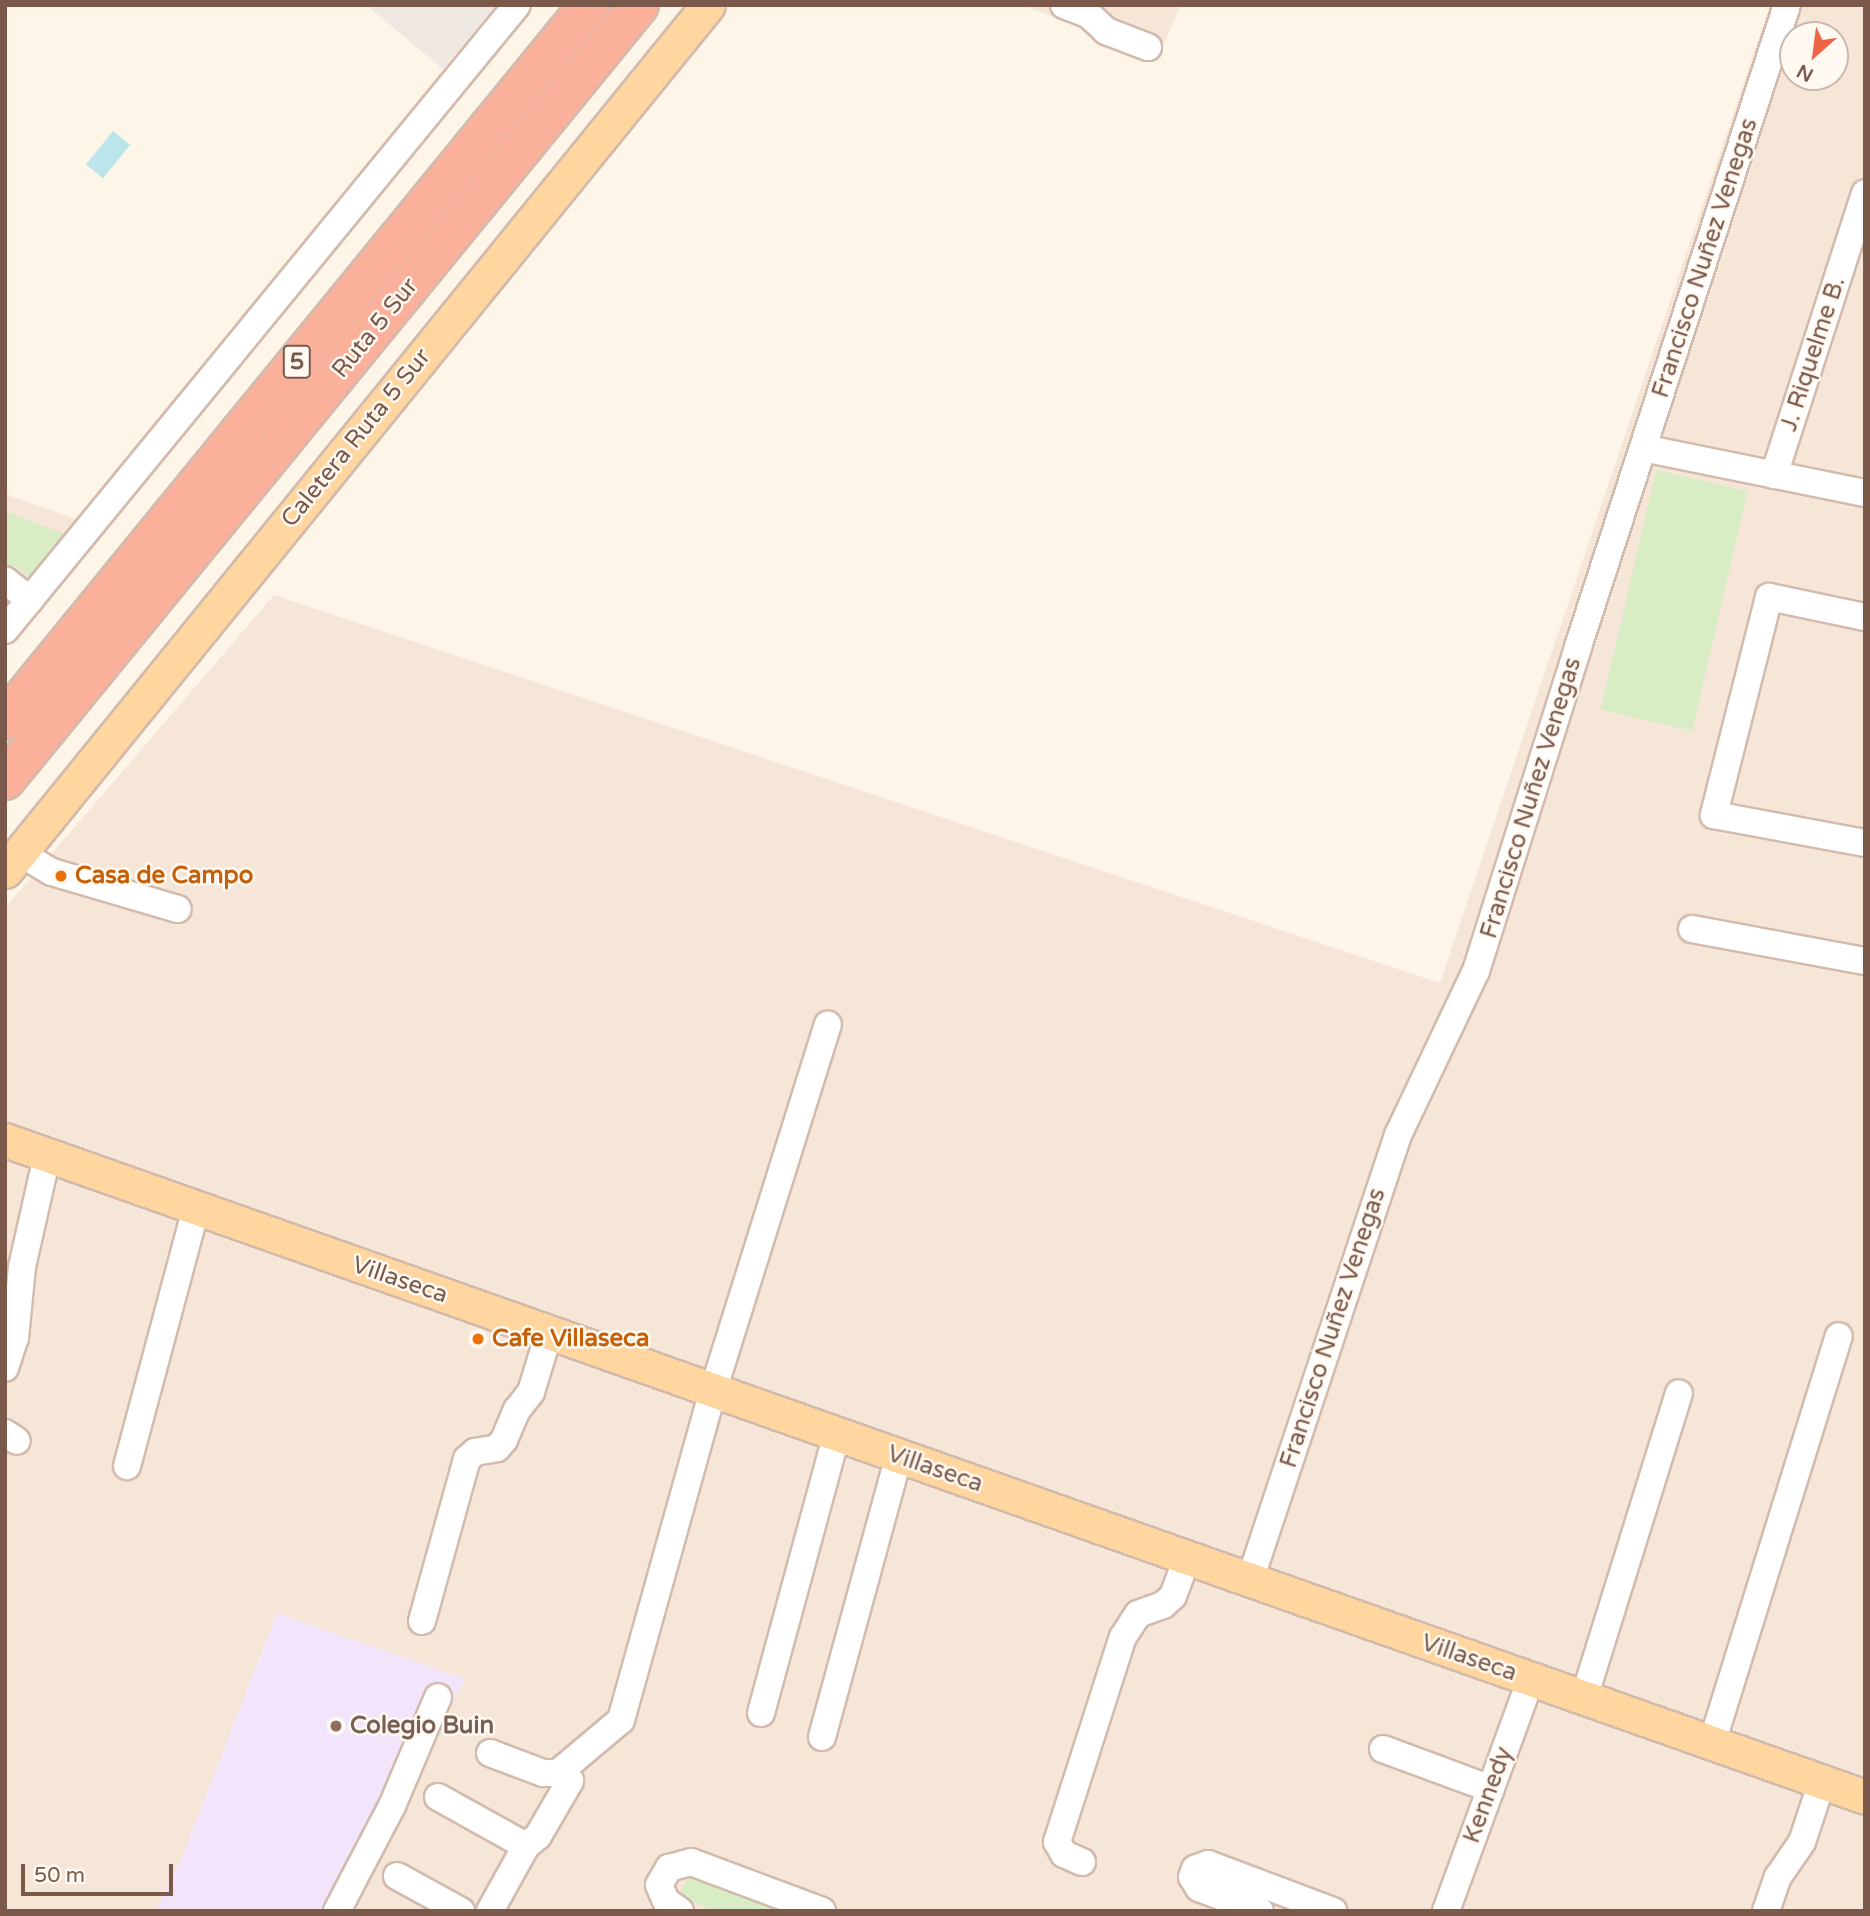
<!DOCTYPE html>
<html>
<head>
<meta charset="utf-8">
<style>
	body { margin:0 }
	#map { position:relative; width:1870px; height:1916px; overflow:hidden; background:#fef5e9; font-family:"Varela Round",sans-serif }
	div>[style] { position:absolute }
	.residential>* { inset:0; background:#f6e6d7 }
	.industrial>* { inset:0; background:#efe7e2 }
	.education>* { inset:0; background:#f2e5fb }
	.green>* { inset:0; background:#d8edc5; transform-origin:0 0 }
	.water>* { inset:0; background:#bbe5ea; transform-origin:0 0 }
	.roads { filter:drop-shadow(2px 0 #d2bbad) drop-shadow(-2px 0 #d2bbad) drop-shadow(0 2px #d2bbad) drop-shadow(0 -2px #d2bbad) }
	.minor>* { height:26px; margin:-13px; padding:0 13px; transform-origin:13px; border-radius:13px; background:#fff }
	.major>* { height:33px; margin:-16.5px; padding:0 16.5px; transform-origin:16.5px; border-radius:16.5px; background:#ffd69f }
	.highway>* { height:38px; margin:-19px; padding:0 19px; transform-origin:19px; border-radius:19px; background:#fbb09c }
	.dots>* { width:19px; height:19px; translate:-50% -50%; box-sizing:border-box; border:4px solid #fff9f1; border-radius:50% }
	span { translate:-50% -50%; white-space:nowrap; text-align:center; line-height:1.15; -webkit-text-stroke:5px #fff9f1; paint-order:stroke }
	.shield-label span { padding:2px 5px; background:#fff9f1; border:2px solid; border-radius:5px; -webkit-text-stroke-width:0 }
	.shield-label { font-size:23px; color:#7b594a; font-weight:700 }
	.street-label { font-size:24px; color:#7b594a }
	.food-label { font-size:24px; color:#c56008; font-weight:700 }
	.left { translate:0 -50%; text-align:left }
	.education-label { font-size:24px; color:#785e54; font-weight:700 }
	.frame { position:absolute; inset:0; border:7px solid #7b594a; pointer-events:none }
	.north { position:absolute; left:1779px; top:21px; width:70px; height:70px; box-sizing:border-box; background:#fff9f1; border:2px solid #cab9ae; border-radius:50%; rotate:208deg; font-size:19px; font-weight:700; line-height:28px; text-align:center; color:#7b594a }
	.north::after { content:''; display:block; margin:auto; width:24px; height:32px; background:#ef6347; clip-path:polygon(50% 0,100% 100%,50% 72%,0 100%) }
	.scale { position:absolute; left:21px; top:1864px; width:152px; height:32px; box-sizing:border-box; border:4px solid #7b594a; border-top:0; padding-left:9px; font-size:21px; line-height:24px; white-space:nowrap; color:#7b594a; -webkit-text-stroke:5px #fff9f1; paint-order:stroke }
</style>
</head>
<body>
<div id="map">
	<div class="residential">
		<div style="clip-path:polygon(1021px 5px,1181px 5px,1159px 55px)"></div>
		<div style="clip-path:polygon(evenodd,1770px 5px,1865px 5px,1865px 1911px,5px 1911px,5px 908px,274px 595px,1440px 983px,1770px 5px,1793px 35px,1835px 35px,1835px 77px,1793px 77px,1793px 35px)"></div>
		<div style="clip-path:polygon(5px 494px,87px 523px,5px 620px)"></div>
	</div>
	<div class="industrial">
		<div style="clip-path:polygon(366px 5px,496px 5px,443px 69px)"></div>
	</div>
	<div class="education">
		<div style="clip-path:polygon(277px 1613px,465px 1679px,343px 1911px,156px 1911px,182px 1857px)"></div>
	</div>
	<div class="green">
		<div style="left:1656px;top:470px;width:94px;height:246px;rotate:13deg"></div>
		<div style="clip-path:polygon(5px 511px,74px 538px,35px 583px,17px 567px,5px 564px)"></div>
		<div style="clip-path:polygon(705px 1874px,800px 1911px,711px 1911px,680px 1894px,687px 1880px)"></div>
	</div>
	<div class="water">
		<div style="left:113px;top:131px;width:22px;height:43px;rotate:39deg"></div>
	</div>
	<div class="roads">
		<div class="minor">
			<div style="left:1064px;top:5px;width:26px;rotate:21deg"></div>
			<div style="left:1088px;top:14px;width:25px;rotate:43deg"></div>
			<div style="left:1106px;top:31px;width:45px;rotate:20.9deg"></div>
			<div style="left:1643px;top:448px;width:227px;rotate:11.5deg"></div>
			<div style="left:1774px;top:475px;width:296px;rotate:-72.1deg"></div>
			<div style="left:5px;top:580px;width:32px;rotate:39deg"></div>
			<div style="left:1865px;top:617px;width:98px;rotate:-168.2deg"></div>
			<div style="left:1769px;top:597px;width:225px;rotate:104.2deg"></div>
			<div style="left:1714px;top:815px;width:154px;rotate:10.5deg"></div>
			<div style="left:5px;top:630px;width:808px;rotate:-50.68deg"></div>
			<div style="left:20px;top:853px;width:37px;rotate:31deg"></div>
			<div style="left:52px;top:872px;width:131px;rotate:16.4deg"></div>
			<div style="left:1692px;top:929px;width:176px;rotate:10.5deg"></div>
			<div style="left:5px;top:1368px;width:32px;rotate:-72deg"></div>
			<div style="left:15px;top:1338px;width:71px;rotate:-84.4deg"></div>
			<div style="left:22px;top:1267px;width:114px;rotate:-77.3deg"></div>
			<div style="left:5px;top:1433px;width:14px;rotate:34deg"></div>
			<div style="left:127px;top:1466px;width:267px;rotate:-75deg"></div>
			<div style="left:1250px;top:1580px;width:469px;rotate:-71.6deg"></div>
			<div style="left:1398px;top:1135px;width:182px;rotate:-64.6deg"></div>
			<div style="left:1476px;top:971px;width:340px;rotate:-72.5deg"></div>
			<div style="left:1578px;top:647px;width:675px;rotate:-71.97deg"></div>
			<div style="left:422px;top:1621px;width:168px;rotate:-74.5deg"></div>
			<div style="left:467px;top:1459px;width:11px;rotate:-41deg"></div>
			<div style="left:475px;top:1452px;width:22px;rotate:-10deg"></div>
			<div style="left:497px;top:1448px;width:11px;rotate:-49deg"></div>
			<div style="left:504px;top:1440px;width:33px;rotate:-67deg"></div>
			<div style="left:517px;top:1410px;width:23px;rotate:-52deg"></div>
			<div style="left:531px;top:1392px;width:62px;rotate:-73deg"></div>
			<div style="left:1584px;top:1698px;width:319px;rotate:-72.7deg"></div>
			<div style="left:761px;top:1713px;width:289px;rotate:-74.8deg"></div>
			<div style="left:822px;top:1737px;width:291px;rotate:-74.7deg"></div>
			<div style="left:1712px;top:1743px;width:426px;rotate:-72.7deg"></div>
			<div style="left:1383px;top:1749px;width:115px;rotate:20.3deg"></div>
			<div style="left:490px;top:1753px;width:57px;rotate:20.7deg"></div>
			<div style="left:543px;top:1773px;width:15px"></div>
			<div style="left:558px;top:1773px;width:82px;rotate:-40.1deg"></div>
			<div style="left:621px;top:1720px;width:342px;rotate:-74.4deg"></div>
			<div style="left:713px;top:1391px;width:384px;rotate:-72.6deg"></div>
			<div style="left:438px;top:1797px;width:101px;rotate:29.1deg"></div>
			<div style="left:1082px;top:1862px;width:20px;rotate:-156deg"></div>
			<div style="left:1064px;top:1854px;width:14px;rotate:-120deg"></div>
			<div style="left:1057px;top:1842px;width:215px;rotate:-72.2deg"></div>
			<div style="left:1123px;top:1637px;width:27px;rotate:-57deg"></div>
			<div style="left:1138px;top:1614px;width:27px;rotate:-20deg"></div>
			<div style="left:1163px;top:1605px;width:13px;rotate:-42deg"></div>
			<div style="left:1173px;top:1596px;width:40px;rotate:-69.8deg"></div>
			<div style="left:397px;top:1876px;width:73px;rotate:28.7deg"></div>
			<div style="left:337px;top:1911px;width:119px;rotate:-62.4deg"></div>
			<div style="left:392px;top:1806px;width:118px;rotate:-67.1deg"></div>
			<div style="left:490px;top:1911px;width:74px;rotate:-61deg"></div>
			<div style="left:526px;top:1846px;width:16px;rotate:-40deg"></div>
			<div style="left:538px;top:1836px;width:64px;rotate:-59.8deg"></div>
			<div style="left:680px;top:1911px;width:17px;rotate:-144deg"></div>
			<div style="left:666px;top:1901px;width:17px;rotate:-114deg"></div>
			<div style="left:659px;top:1885px;width:20px;rotate:-60deg"></div>
			<div style="left:669px;top:1868px;width:23px;rotate:-15deg"></div>
			<div style="left:691px;top:1862px;width:140px;rotate:20.5deg"></div>
			<div style="left:1260px;top:1911px;width:65px;rotate:-159.3deg"></div>
			<div style="left:1199px;top:1888px;width:13px;rotate:-122deg"></div>
			<div style="left:1192px;top:1877px;width:9px;rotate:-69deg"></div>
			<div style="left:1195px;top:1869px;width:14px;rotate:-21deg"></div>
			<div style="left:1208px;top:1864px;width:134px;rotate:20.6deg"></div>
			<div style="left:1446px;top:1911px;width:247px;rotate:-69.9deg"></div>
			<div style="left:1766px;top:1911px;width:36px;rotate:-71deg"></div>
			<div style="left:1778px;top:1877px;width:42px;rotate:-55.6deg"></div>
			<div style="left:1802px;top:1842px;width:63px;rotate:-71.6deg"></div>
		</div>
		<div class="major">
			<div style="left:5px;top:871px;width:1115px;rotate:-50.93deg"></div>
			<div style="left:5px;top:1140px;width:1973px;rotate:19.45deg"></div>
		</div>
		<div class="highway">
			<div style="left:5px;top:720px;width:923px;rotate:-50.76deg"></div>
			<div style="left:5px;top:780px;width:1001px;rotate:-50.71deg"></div>
		</div>
	</div>
	<div class="dots">
		<div style="left:61px;top:876px;background:#e8710a"></div>
		<div style="left:478px;top:1339px;background:#e8710a"></div>
		<div style="left:336px;top:1726px;background:#8d6e63"></div>
	</div>
	<div class="shield-label">
		<span style="left:297px;top:362px">5</span>
	</div>
	<div class="street-label">
		<span style="left:1705px;top:258px;rotate:-72deg">Francisco Nuñez Venegas</span>
		<span style="left:375px;top:328px;rotate:-51deg">Ruta 5 Sur</span>
		<span style="left:1813px;top:354px;rotate:-72deg">J. Riquelme B.</span>
		<span style="left:356px;top:438px;rotate:-51deg">Caletera Ruta 5 Sur</span>
		<span style="left:1531px;top:798px;rotate:-73deg">Francisco Nuñez Venegas</span>
		<span style="left:400px;top:1280px;rotate:19deg">Villaseca</span>
		<span style="left:1333px;top:1328px;rotate:-72deg">Francisco Nuñez Venegas</span>
		<span style="left:935px;top:1469px;rotate:19deg">Villaseca</span>
		<span style="left:1469px;top:1658px;rotate:19deg">Villaseca</span>
		<span style="left:1488px;top:1795px;rotate:-70deg">Kennedy</span>
	</div>
	<div class="food-label">
		<span class="left" style="left:75px;top:876px">Casa de Campo</span>
		<span class="left" style="left:492px;top:1339px">Cafe Villaseca</span>
	</div>
	<div class="education-label">
		<span class="left" style="left:350px;top:1726px">Colegio Buin</span>
	</div>
	<div class="frame"></div>
	<div class="north">N</div>
	<div class="scale">50 m</div>
</div>
</body>
</html>
